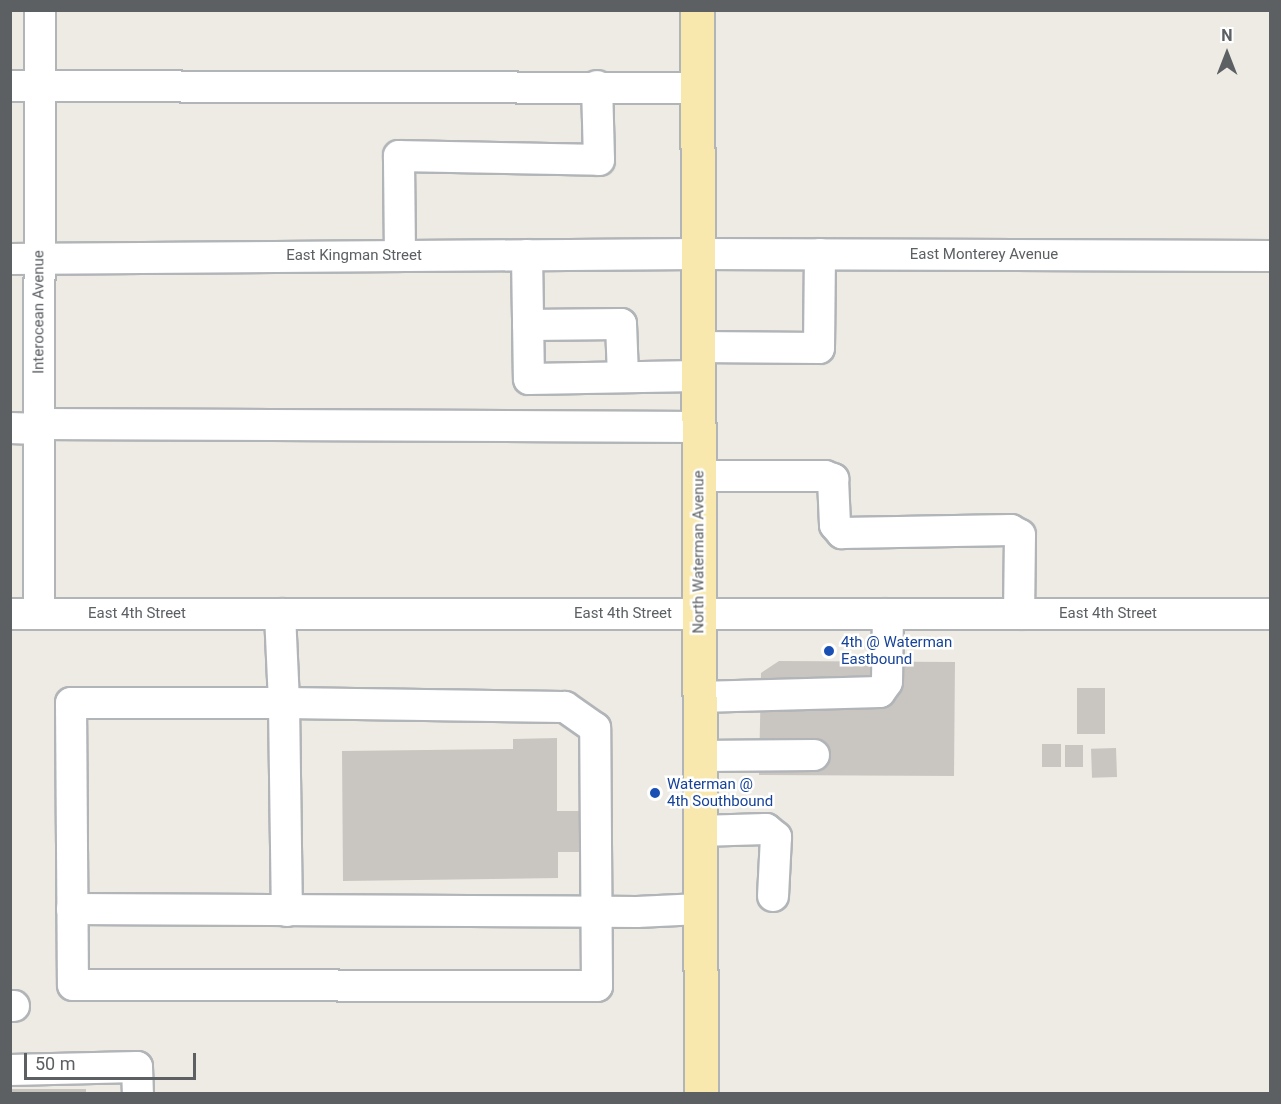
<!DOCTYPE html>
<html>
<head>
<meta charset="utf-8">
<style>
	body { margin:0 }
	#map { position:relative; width:1281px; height:1104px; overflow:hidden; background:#edebe4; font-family:Roboto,sans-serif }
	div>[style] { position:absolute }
	.building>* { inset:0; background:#c9c6c1; transform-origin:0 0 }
	.roads { filter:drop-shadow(2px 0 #b2b5b8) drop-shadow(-2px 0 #b2b5b8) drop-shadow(0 2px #b2b5b8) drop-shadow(0 -2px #b2b5b8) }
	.minor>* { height:30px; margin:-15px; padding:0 15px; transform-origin:15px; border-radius:15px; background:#fff }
	.major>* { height:33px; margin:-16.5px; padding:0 16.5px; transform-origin:16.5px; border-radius:16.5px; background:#f8e8ae }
	.dots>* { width:16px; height:16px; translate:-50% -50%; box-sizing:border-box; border:3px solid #fff; border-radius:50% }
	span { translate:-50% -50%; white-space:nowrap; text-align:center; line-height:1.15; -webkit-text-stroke:5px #fff; paint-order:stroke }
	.street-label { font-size:15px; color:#5c6063 }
	.transit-label { font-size:15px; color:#164399 }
	.left { translate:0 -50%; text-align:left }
	.frame { position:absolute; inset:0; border:12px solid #5c6063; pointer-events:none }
	.north { position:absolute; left:1197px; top:24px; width:60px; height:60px; -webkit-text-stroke:4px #fff; paint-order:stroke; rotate:0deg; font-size:16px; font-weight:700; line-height:24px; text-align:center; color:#5c6063 }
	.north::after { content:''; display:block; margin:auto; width:21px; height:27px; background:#5c6063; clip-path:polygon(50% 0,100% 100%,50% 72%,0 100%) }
	.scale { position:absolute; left:24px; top:1053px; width:172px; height:27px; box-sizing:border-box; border:3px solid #5c6063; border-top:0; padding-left:8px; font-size:18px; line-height:21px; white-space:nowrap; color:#5c6063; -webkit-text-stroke:4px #fff; paint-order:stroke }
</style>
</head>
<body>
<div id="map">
	<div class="building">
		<div style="clip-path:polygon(779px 661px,955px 662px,954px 776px,759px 775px,761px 673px)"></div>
		<div style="left:1077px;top:688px;width:28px;height:46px"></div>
		<div style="clip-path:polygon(557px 738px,557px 811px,585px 811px,586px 852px,558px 852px,558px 878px,343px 881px,342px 751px,513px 749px,513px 739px)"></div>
		<div style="left:1042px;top:744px;width:19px;height:23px"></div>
		<div style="left:1065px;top:745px;width:18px;height:22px"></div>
		<div style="left:1116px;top:748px;width:29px;height:25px;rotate:88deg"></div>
		<div style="left:10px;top:1089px;width:76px;height:5px"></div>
	</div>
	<div class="roads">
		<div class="minor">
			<div style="left:10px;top:86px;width:688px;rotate:0.17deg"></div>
			<div style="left:527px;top:255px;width:124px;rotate:89.1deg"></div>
			<div style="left:529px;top:379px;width:169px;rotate:-1deg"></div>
			<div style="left:400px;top:256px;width:100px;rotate:-90.6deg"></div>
			<div style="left:399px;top:156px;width:200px;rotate:1.1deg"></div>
			<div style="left:599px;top:160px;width:74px;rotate:-91.5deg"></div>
			<div style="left:10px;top:259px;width:688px;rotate:-0.42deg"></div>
			<div style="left:698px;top:254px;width:572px;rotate:0.2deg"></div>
			<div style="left:528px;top:325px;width:93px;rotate:-0.6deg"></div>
			<div style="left:621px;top:324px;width:53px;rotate:87.8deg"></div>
			<div style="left:698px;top:347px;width:121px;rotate:0.5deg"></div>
			<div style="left:819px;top:348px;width:94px;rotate:-89.4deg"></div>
			<div style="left:39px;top:424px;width:659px;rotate:0.26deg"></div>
			<div style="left:10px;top:428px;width:29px;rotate:2deg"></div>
			<div style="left:699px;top:476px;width:126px"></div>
			<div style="left:825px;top:476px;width:9px;rotate:21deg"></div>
			<div style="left:833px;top:479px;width:46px;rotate:87.5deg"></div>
			<div style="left:835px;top:525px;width:11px;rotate:49deg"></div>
			<div style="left:842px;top:533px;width:169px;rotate:-1deg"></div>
			<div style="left:1011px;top:530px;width:10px;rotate:29deg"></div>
			<div style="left:1020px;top:535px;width:79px;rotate:90.7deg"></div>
			<div style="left:10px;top:614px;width:1260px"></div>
			<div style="left:39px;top:614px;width:604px;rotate:-89.91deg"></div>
			<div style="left:280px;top:614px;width:89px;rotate:87.4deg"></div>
			<div style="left:284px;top:703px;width:213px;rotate:180deg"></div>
			<div style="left:71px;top:703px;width:282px;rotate:89.6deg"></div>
			<div style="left:73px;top:985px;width:524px;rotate:0.11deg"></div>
			<div style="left:597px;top:986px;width:258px;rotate:-90.4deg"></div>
			<div style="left:595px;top:728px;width:37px;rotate:-145deg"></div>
			<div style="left:565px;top:707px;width:281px;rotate:-179.2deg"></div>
			<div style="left:284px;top:703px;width:208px;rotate:89.2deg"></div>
			<div style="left:699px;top:697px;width:181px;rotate:-1.6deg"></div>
			<div style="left:880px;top:692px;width:12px;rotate:-55deg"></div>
			<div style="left:887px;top:682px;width:68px;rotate:-89.2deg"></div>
			<div style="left:699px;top:756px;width:115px;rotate:-0.5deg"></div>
			<div style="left:699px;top:831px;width:67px;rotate:-1.7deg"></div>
			<div style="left:766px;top:829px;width:13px;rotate:39deg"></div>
			<div style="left:776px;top:837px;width:59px;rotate:92.9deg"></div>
			<div style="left:72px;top:909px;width:565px;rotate:0.3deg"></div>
			<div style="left:637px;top:912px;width:63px;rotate:-2.7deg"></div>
			<div style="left:10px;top:1006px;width:4px"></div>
			<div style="left:10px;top:1070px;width:127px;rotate:-1.4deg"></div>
			<div style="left:137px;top:1067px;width:27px;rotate:88deg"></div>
		</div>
		<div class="major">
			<div style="left:697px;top:10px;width:1084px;rotate:89.79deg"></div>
		</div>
	</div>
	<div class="dots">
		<div style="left:829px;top:651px;background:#1a4fb4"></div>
		<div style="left:655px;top:793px;background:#1a4fb4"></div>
	</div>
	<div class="street-label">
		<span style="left:984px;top:255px">East Monterey Avenue</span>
		<span style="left:354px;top:256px">East Kingman Street</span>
		<span style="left:39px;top:312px;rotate:-90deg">Interocean Avenue</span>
		<span style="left:699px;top:552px;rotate:-90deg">North Waterman Avenue</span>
		<span style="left:137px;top:614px">East 4th Street</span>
		<span style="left:623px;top:614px">East 4th Street</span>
		<span style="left:1108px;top:614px">East 4th Street</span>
	</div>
	<div class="transit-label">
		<span class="left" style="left:841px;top:651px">4th @ Waterman<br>Eastbound</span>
		<span class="left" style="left:667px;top:793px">Waterman @<br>4th Southbound</span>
	</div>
	<div class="frame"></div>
	<div class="north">N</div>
	<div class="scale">50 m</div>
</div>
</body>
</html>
